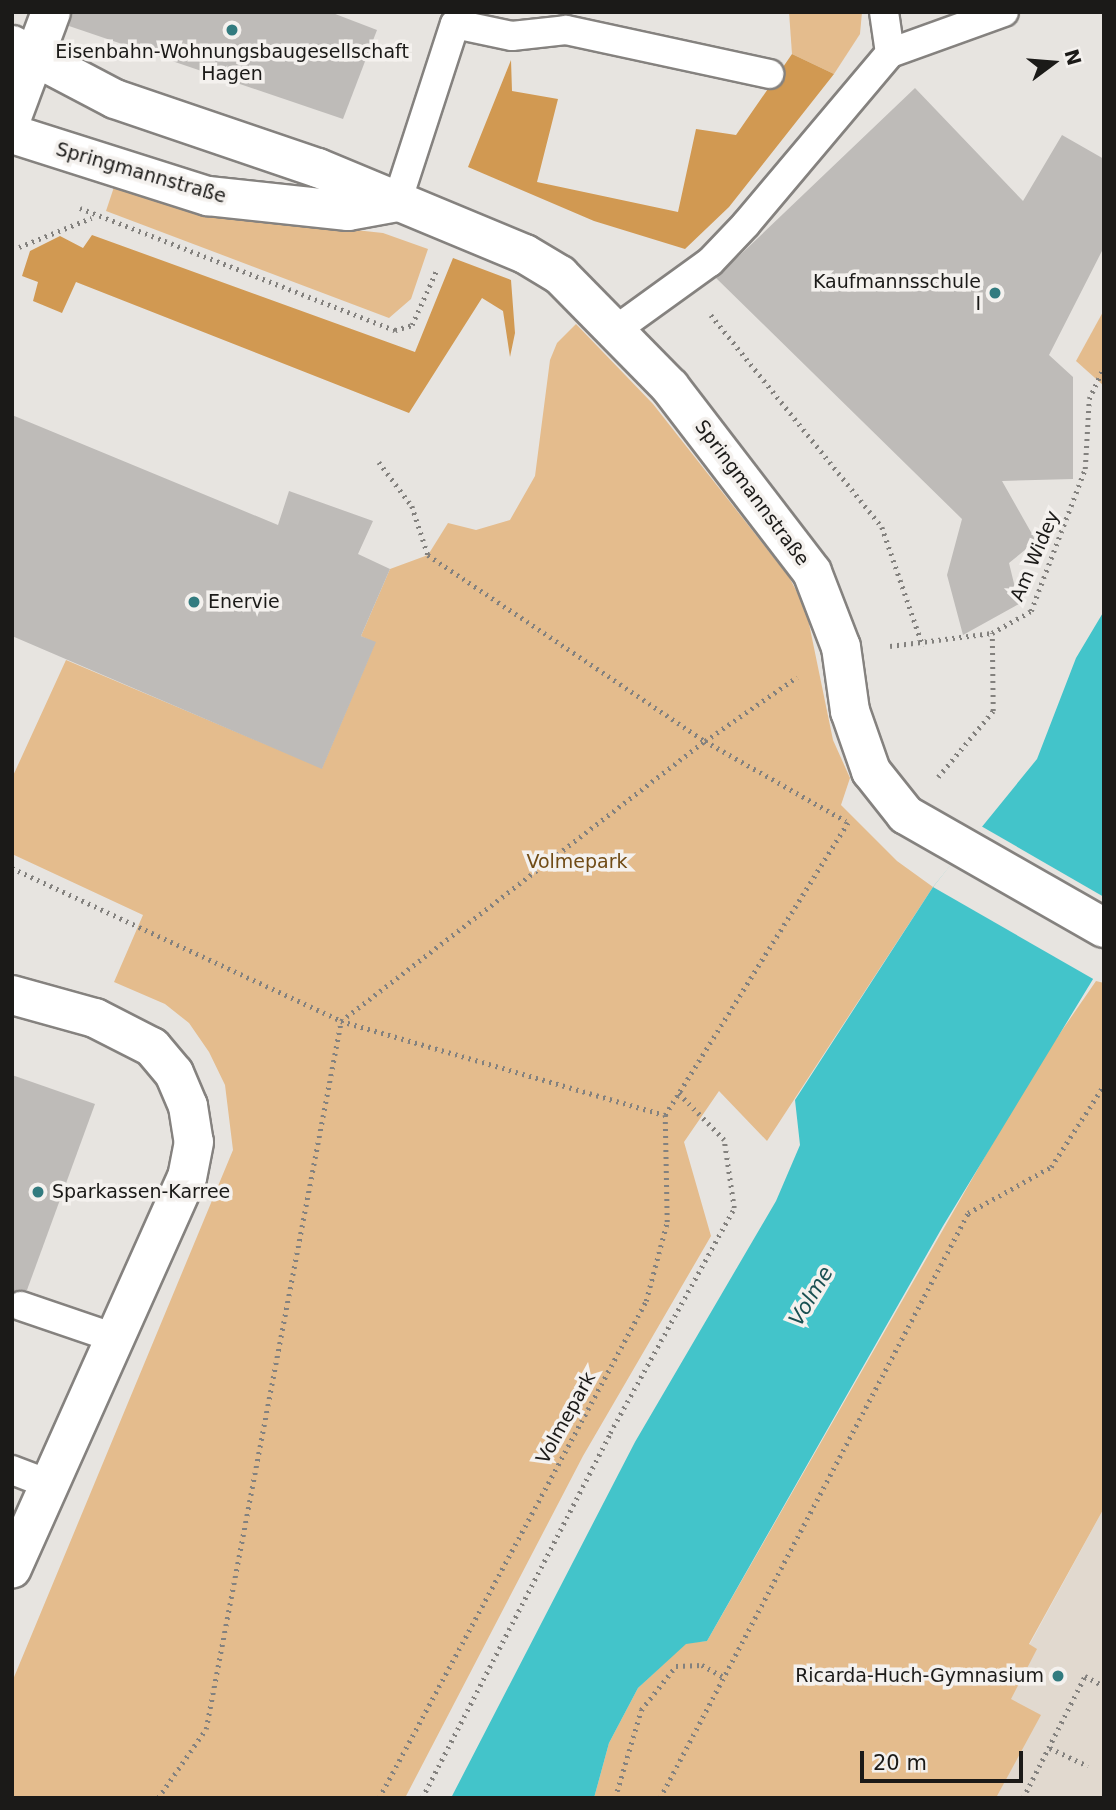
<!DOCTYPE html>
<html>
<head>
<meta charset="utf-8">
<style>
	body { margin:0 }
	#map { position:relative; width:1116px; height:1810px; overflow:hidden; background:#e7e4e0; font-family:"DejaVu Sans",sans-serif }
	div>[style] { position:absolute }
	.built>* { inset:0; background:#e1d9cf }
	.green>* { inset:0; background:#e4bc8d }
	.forest>* { inset:0; background:#d19952 }
	.water>* { inset:0; background:#43c4ca }
	.pier>* { inset:0; background:#e7e4e0 }
	.building>* { inset:0; background:#bebbb8 }
	.path>* { height:4.5px; margin-top:-2.25px; transform-origin:0; background:repeating-linear-gradient(90deg,#83817e 0 2px,transparent 0 7px) }
	.roads { filter:drop-shadow(2px 0 #85827f) drop-shadow(-2px 0 #85827f) drop-shadow(0 2px #85827f) drop-shadow(0 -2px #85827f) }
	.service>* { height:28px; margin:-14px; padding:0 14px; transform-origin:14px; border-radius:14px; background:#fff }
	.minor>* { height:38px; margin:-19px; padding:0 19px; transform-origin:19px; border-radius:19px; background:#fff }
	.tertiary>* { height:38px; margin:-19px; padding:0 19px; transform-origin:19px; border-radius:19px; background:#fff }
	.dots>* { width:19px; height:19px; translate:-50% -50%; box-sizing:border-box; border:4px solid #f4f1ee; border-radius:50% }
	span { translate:-50% -50%; white-space:nowrap; text-align:center; line-height:1.15; -webkit-text-stroke:7px #f4f1ee; paint-order:stroke }
	.poi-label { font-size:19px; color:#1b1a18 }
	.right { translate:-100% -50%; text-align:right }
	.left { translate:0 -50%; text-align:left }
	.street-label { font-size:19px; color:#1b1a18 }
	.park-label { font-size:19px; color:#704b15 }
	.water-label { font-size:21px; color:#195052; font-style:italic }
	.frame { position:absolute; inset:0; border:14px solid #1b1a18; pointer-events:none }
	.north { position:absolute; left:1018px; top:28px; width:70px; height:70px; -webkit-text-stroke:5px #f4f1ee; paint-order:stroke; rotate:74deg; font-size:19px; font-weight:700; line-height:28px; text-align:center; color:#1b1a18 }
	.north::after { content:''; display:block; margin:auto; width:24px; height:32px; background:#1b1a18; clip-path:polygon(50% 0,100% 100%,50% 72%,0 100%) }
	.scale { position:absolute; left:860px; top:1751px; width:163px; height:32px; box-sizing:border-box; border:4px solid #1b1a18; border-top:0; padding-left:9px; font-size:21px; line-height:24px; white-space:nowrap; color:#1b1a18; -webkit-text-stroke:5px #f4f1ee; paint-order:stroke }
</style>
</head>
<body>
<div id="map">
	<div class="built">
		<div style="clip-path:polygon(1104px 1508px,1104px 1798px,996px 1798px,1034px 1726px,995px 1708px)"></div>
	</div>
	<div class="green">
		<div style="clip-path:polygon(789px 12px,862px 12px,860px 34px,834px 74px,792px 54px)"></div>
		<div style="clip-path:polygon(114px 187px,198px 213px,383px 233px,428px 249px,411px 299px,389px 318px,106px 211px)"></div>
		<div style="clip-path:polygon(1104px 310px,1104px 386px,1076px 361px)"></div>
		<div style="clip-path:polygon(576px 324px,653px 404px,789px 577px,806px 609px,833px 740px,850px 778px,841px 805px,897px 861px,933px 887px,767px 1141px,719px 1091px,684px 1142px,711px 1236px,583px 1456px,405px 1798px,12px 1798px,12px 1682px,233px 1150px,225px 1085px,209px 1052px,189px 1023px,165px 1004px,114px 982px,143px 915px,12px 854px,12px 778px,66px 660px,322px 768px,375px 643px,361px 636px,390px 569px,428px 555px,448px 523px,476px 530px,510px 520px,535px 476px,550px 360px,557px 343px)"></div>
		<div style="clip-path:polygon(1096px 981px,1104px 983px,1104px 1508px,1029px 1644px,1037px 1649px,1011px 1699px,1041px 1715px,996px 1798px,594px 1798px,609px 1743px,638px 1688px,686px 1643px,707px 1641px,1034px 1071px)"></div>
	</div>
	<div class="forest">
		<div style="clip-path:polygon(792px 54px,834px 74px,729px 207px,685px 249px,594px 221px,468px 167px,511px 60px,512px 91px,558px 99px,537px 182px,678px 212px,696px 129px,736px 135px)"></div>
		<div style="clip-path:polygon(92px 235px,415px 352px,453px 258px,511px 280px,515px 333px,510px 357px,503px 311px,482px 298px,409px 413px,76px 282px,62px 313px,33px 301px,38px 282px,22px 276px,30px 251px,60px 236px,83px 248px)"></div>
	</div>
	<div class="water">
		<div style="clip-path:polygon(1104px 611px,1104px 961px,943px 1226px,707px 1641px,686px 1644px,638px 1688px,609px 1743px,594px 1798px,451px 1798px,635px 1442px,776px 1201px,800px 1145px,795px 1100px,933px 887px,1037px 759px,1076px 658px)"></div>
	</div>
	<div class="pier">
		<div style="clip-path:polygon(981px 826px,1104px 897px,1104px 967px,1095px 980px,933px 887px)"></div>
	</div>
	<div class="building">
		<div style="clip-path:polygon(72px 12px,330px 12px,377px 30px,343px 119px,69px 26px)"></div>
		<div style="clip-path:polygon(915px 88px,1023px 201px,1062px 135px,1104px 159px,1104px 247px,1049px 355px,1073px 377px,1073px 479px,1002px 481px,1036px 541px,1009px 563px,1019px 604px,963px 635px,947px 575px,962px 519px,716px 278px)"></div>
		<div style="clip-path:polygon(12px 415px,278px 525px,289px 491px,373px 521px,358px 554px,390px 569px,361px 636px,376px 642px,322px 769px,12px 636px)"></div>
		<div style="clip-path:polygon(12px 1075px,95px 1104px,27px 1290px,12px 1292px)"></div>
	</div>
	<div class="path">
		<div style="left:80px;top:208px;width:338px;rotate:21.2deg"></div>
		<div style="left:395px;top:330px;width:18px;rotate:-16deg"></div>
		<div style="left:412px;top:325px;width:61px;rotate:-65.9deg"></div>
		<div style="left:19px;top:247px;width:78px;rotate:-21.9deg"></div>
		<div style="left:711px;top:315px;width:272px;rotate:51.1deg"></div>
		<div style="left:882px;top:527px;width:126px;rotate:71deg"></div>
		<div style="left:379px;top:462px;width:55px;rotate:53.1deg"></div>
		<div style="left:412px;top:506px;width:52px;rotate:71.9deg"></div>
		<div style="left:428px;top:555px;width:334px;rotate:33.9deg"></div>
		<div style="left:705px;top:741px;width:162px;rotate:29.6deg"></div>
		<div style="left:890px;top:646px;width:103px;rotate:-7.3deg"></div>
		<div style="left:992px;top:633px;width:45px;rotate:-29.4deg"></div>
		<div style="left:1031px;top:611px;width:152px;rotate:-69.2deg"></div>
		<div style="left:1085px;top:469px;width:70px;rotate:-86.7deg"></div>
		<div style="left:1089px;top:399px;width:35px;rotate:-65deg"></div>
		<div style="left:938px;top:777px;width:86px;rotate:-50.2deg"></div>
		<div style="left:993px;top:711px;width:78px;rotate:-90.7deg"></div>
		<div style="left:12px;top:868px;width:363px;rotate:24.9deg"></div>
		<div style="left:341px;top:1021px;width:337px;rotate:16.2deg"></div>
		<div style="left:1050px;top:1748px;width:42px;rotate:25.3deg"></div>
		<div style="left:158px;top:1798px;width:84px;rotate:-55.2deg"></div>
		<div style="left:206px;top:1729px;width:721px;rotate:-79.2deg"></div>
		<div style="left:341px;top:1021px;width:459px;rotate:-37.6deg"></div>
		<div style="left:705px;top:741px;width:112px;rotate:-34.8deg"></div>
		<div style="left:379px;top:1798px;width:564px;rotate:-61.75deg"></div>
		<div style="left:646px;top:1301px;width:82px;rotate:-75.1deg"></div>
		<div style="left:667px;top:1222px;width:107px;rotate:-91.1deg"></div>
		<div style="left:665px;top:1115px;width:345px;rotate:-58deg"></div>
		<div style="left:422px;top:1798px;width:411px;rotate:-62.7deg"></div>
		<div style="left:610px;top:1433px;width:257px;rotate:-61.1deg"></div>
		<div style="left:734px;top:1208px;width:69px;rotate:-98.4deg"></div>
		<div style="left:724px;top:1140px;width:66px;rotate:-134.4deg"></div>
		<div style="left:615px;top:1798px;width:92px;rotate:-73.5deg"></div>
		<div style="left:641px;top:1710px;width:56px;rotate:-51.5deg"></div>
		<div style="left:676px;top:1666px;width:26px;rotate:-2deg"></div>
		<div style="left:702px;top:1665px;width:23px;rotate:29deg"></div>
		<div style="left:660px;top:1798px;width:661px;rotate:-62.23deg"></div>
		<div style="left:968px;top:1213px;width:95px;rotate:-29deg"></div>
		<div style="left:1051px;top:1167px;width:98px;rotate:-57.1deg"></div>
		<div style="left:1023px;top:1798px;width:137px;rotate:-63.1deg"></div>
		<div style="left:1085px;top:1676px;width:21px;rotate:28deg"></div>
	</div>
	<div class="roads">
		<div class="service">
			<div style="left:890px;top:53px;width:121px;rotate:-19.8deg"></div>
			<div style="left:397px;top:202px;width:187px;rotate:-72deg"></div>
			<div style="left:455px;top:24px;width:58px;rotate:11.9deg"></div>
			<div style="left:512px;top:36px;width:54px;rotate:-6.3deg"></div>
			<div style="left:566px;top:30px;width:208px;rotate:12.2deg"></div>
			<div style="left:617px;top:329px;width:115px;rotate:-35.8deg"></div>
			<div style="left:710px;top:262px;width:52px;rotate:-46.5deg"></div>
			<div style="left:746px;top:224px;width:224px;rotate:-49.9deg"></div>
			<div style="left:890px;top:53px;width:41px;rotate:-98.3deg"></div>
			<div style="left:21px;top:1306px;width:99px;rotate:18.8deg"></div>
			<div style="left:12px;top:1470px;width:40px;rotate:21deg"></div>
		</div>
		<div class="minor">
			<div style="left:12px;top:45px;width:116px;rotate:27.7deg"></div>
			<div style="left:115px;top:99px;width:214px;rotate:18.8deg"></div>
			<div style="left:318px;top:168px;width:224px;rotate:22.6deg"></div>
			<div style="left:525px;top:254px;width:41px;rotate:31deg"></div>
			<div style="left:560px;top:275px;width:157px;rotate:45.5deg"></div>
			<div style="left:670px;top:387px;width:233px;rotate:52.5deg"></div>
			<div style="left:812px;top:572px;width:80px;rotate:68.9deg"></div>
			<div style="left:841px;top:647px;width:65px;rotate:82deg"></div>
			<div style="left:850px;top:711px;width:64px;rotate:70.7deg"></div>
			<div style="left:871px;top:771px;width:56px;rotate:51.5deg"></div>
			<div style="left:906px;top:815px;width:228px;rotate:29.7deg"></div>
			<div style="left:12px;top:134px;width:206px;rotate:17.6deg"></div>
			<div style="left:208px;top:196px;width:141px;rotate:6.1deg"></div>
			<div style="left:348px;top:211px;width:50px;rotate:-10.4deg"></div>
		</div>
		<div class="tertiary">
			<div style="left:12px;top:117px;width:112px;rotate:-69.6deg"></div>
			<div style="left:12px;top:995px;width:86px;rotate:15.5deg"></div>
			<div style="left:95px;top:1018px;width:64px;rotate:27deg"></div>
			<div style="left:152px;top:1047px;width:34px;rotate:50deg"></div>
			<div style="left:174px;top:1073px;width:36px;rotate:67deg"></div>
			<div style="left:188px;top:1106px;width:36px;rotate:81deg"></div>
			<div style="left:194px;top:1142px;width:36px;rotate:101deg"></div>
			<div style="left:187px;top:1177px;width:429px;rotate:114.1deg"></div>
		</div>
	</div>
	<div class="dots">
		<div style="left:232px;top:30px;background:#327b7f"></div>
		<div style="left:995px;top:293px;background:#327b7f"></div>
		<div style="left:194px;top:602px;background:#327b7f"></div>
		<div style="left:38px;top:1192px;background:#327b7f"></div>
		<div style="left:1058px;top:1676px;background:#327b7f"></div>
	</div>
	<div class="poi-label">
		<span style="left:232px;top:63px">Eisenbahn-Wohnungsbaugesellschaft<br>Hagen</span>
		<span class="right" style="left:981px;top:293px">Kaufmannsschule<br>I</span>
		<span class="left" style="left:208px;top:602px">Enervie</span>
		<span class="left" style="left:52px;top:1192px">Sparkassen-Karree</span>
		<span class="right" style="left:1044px;top:1676px">Ricarda-Huch-Gymnasium</span>
	</div>
	<div class="street-label">
		<span style="left:141px;top:173px;rotate:16deg">Springmannstraße</span>
		<span style="left:752px;top:493px;rotate:53deg">Springmannstraße</span>
		<span style="left:1035px;top:556px;rotate:-67deg">Am Widey</span>
		<span style="left:566px;top:1418px;rotate:-61deg">Volmepark</span>
	</div>
	<div class="park-label">
		<span style="left:577px;top:862px">Volmepark</span>
	</div>
	<div class="water-label">
		<span style="left:811px;top:1296px;rotate:-59deg">Volme</span>
	</div>
	<div class="frame"></div>
	<div class="north">N</div>
	<div class="scale">20 m</div>
</div>
</body>
</html>
